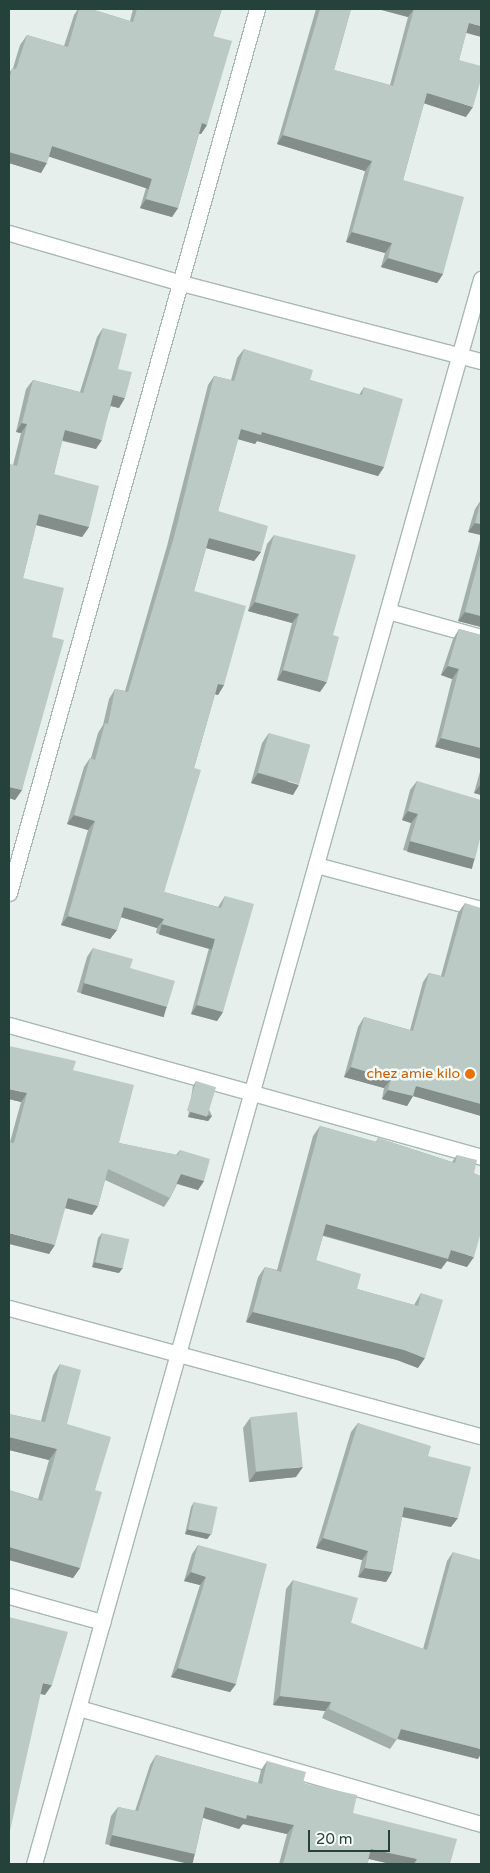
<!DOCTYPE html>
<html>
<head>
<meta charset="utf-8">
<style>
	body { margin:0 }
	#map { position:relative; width:490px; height:1873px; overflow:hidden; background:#e6efeb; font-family:"Varela Round",sans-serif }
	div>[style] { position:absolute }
	.roads { filter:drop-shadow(1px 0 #a8b8b2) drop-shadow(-1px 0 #a8b8b2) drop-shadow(0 1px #a8b8b2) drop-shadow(0 -1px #a8b8b2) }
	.street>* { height:15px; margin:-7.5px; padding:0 7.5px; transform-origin:7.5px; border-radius:7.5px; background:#fff }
	.wall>* { inset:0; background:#a1aea9 }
	.shaded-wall>* { inset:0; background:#838d89; transform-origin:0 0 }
	.building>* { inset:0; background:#bbcac4; transform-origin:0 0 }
	.dots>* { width:14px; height:14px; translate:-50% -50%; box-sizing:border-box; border:2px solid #f7fbf9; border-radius:50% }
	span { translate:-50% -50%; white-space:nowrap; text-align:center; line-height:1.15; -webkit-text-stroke:5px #f7fbf9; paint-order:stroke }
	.food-label { font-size:14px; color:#c56008 }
	.right { translate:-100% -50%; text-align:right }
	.frame { position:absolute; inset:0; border:10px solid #24423a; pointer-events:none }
	.scale { position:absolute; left:308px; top:1830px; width:82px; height:22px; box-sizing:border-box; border:2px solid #24423a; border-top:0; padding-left:6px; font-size:15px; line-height:18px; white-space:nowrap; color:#24423a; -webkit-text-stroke:4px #f7fbf9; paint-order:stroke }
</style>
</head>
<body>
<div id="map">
	<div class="roads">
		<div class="street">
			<div style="left:9px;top:233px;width:179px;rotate:16.2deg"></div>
			<div style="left:181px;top:283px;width:310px;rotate:14.6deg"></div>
			<div style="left:388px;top:611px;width:97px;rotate:15.6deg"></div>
			<div style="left:316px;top:865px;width:171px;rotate:14.9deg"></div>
			<div style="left:9px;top:893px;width:918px;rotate:-74.33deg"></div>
			<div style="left:9px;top:1025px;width:490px;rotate:15.6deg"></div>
			<div style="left:9px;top:1308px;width:489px;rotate:15.2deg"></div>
			<div style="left:9px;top:1596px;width:97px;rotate:15.6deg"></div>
			<div style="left:79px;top:1708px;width:418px;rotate:16.1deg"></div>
			<div style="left:34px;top:1864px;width:1647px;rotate:-74.25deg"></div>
		</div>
	</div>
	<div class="wall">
		<div style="clip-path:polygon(78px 9px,91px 9px,130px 21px,133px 9px,222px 9px,213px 36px,207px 125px,201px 134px,199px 134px,178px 208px,172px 217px,140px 208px,146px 188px,49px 156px,41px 173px,9px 163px,9px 73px,13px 68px,20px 45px,27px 35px,64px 46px,74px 15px)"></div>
		<div style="clip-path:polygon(316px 9px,351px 9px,334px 70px,390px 85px,408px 17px,378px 9px,481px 9px,466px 33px,459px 60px,466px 117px,424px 103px,403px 180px,443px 274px,437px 283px,381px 267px,385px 253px,346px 242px,365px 171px,277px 144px)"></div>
		<div style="clip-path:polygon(103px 328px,118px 369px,119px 408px,111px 406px,96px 449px,62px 441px,54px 474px,89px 527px,82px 537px,36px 525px,23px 578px,52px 637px,22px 790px,15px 800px,9px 798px,9px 464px,13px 465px,21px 433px,16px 432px,26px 389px,33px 380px,80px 392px,97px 337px)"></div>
		<div style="clip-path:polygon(244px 349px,310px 380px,359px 395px,364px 387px,384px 467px,378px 476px,257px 441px,255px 444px,238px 439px,218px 511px,261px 552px,254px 561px,206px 548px,194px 591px,224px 685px,218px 695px,215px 694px,194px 768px,164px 892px,218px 907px,225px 896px,223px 1012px,217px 1021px,191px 1014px,209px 948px,156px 933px,157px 928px,121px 917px,117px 930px,110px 939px,61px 925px,88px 830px,67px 824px,84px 767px,90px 758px,91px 758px,98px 733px,103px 725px,109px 699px,115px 689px,125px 691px,167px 546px,208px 385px,214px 376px,231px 380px,237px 358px)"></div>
		<div style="clip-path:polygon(481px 500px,481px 535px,468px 532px,475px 509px)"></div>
		<div style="clip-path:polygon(274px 535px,333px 635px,320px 692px,277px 680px,292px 623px,248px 611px,267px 544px)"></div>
		<div style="clip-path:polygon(481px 536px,481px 627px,458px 621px)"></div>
		<div style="clip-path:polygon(459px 629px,481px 635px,481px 759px,435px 747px,452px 679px,441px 675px,453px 639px)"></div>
		<div style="clip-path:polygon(269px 733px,293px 795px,251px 783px,262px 743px)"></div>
		<div style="clip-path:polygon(481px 768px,481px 795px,474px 793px)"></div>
		<div style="clip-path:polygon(417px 781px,475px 859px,468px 868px,403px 850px,411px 823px,402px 820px,410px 790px)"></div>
		<div style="clip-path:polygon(465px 903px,481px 1116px,413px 1096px,407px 1106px,382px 1099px,384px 1088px,344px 1077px,358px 1027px,364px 1017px,410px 1030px,423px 982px,429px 973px,441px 976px,458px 913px)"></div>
		<div style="clip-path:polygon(93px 948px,130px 968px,167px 1007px,161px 1016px,77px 992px,87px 957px)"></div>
		<div style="clip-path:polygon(73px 1070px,119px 1143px,176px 1155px,180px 1150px,204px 1181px,198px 1190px,177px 1184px,170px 1198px,164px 1207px,105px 1180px,98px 1206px,92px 1215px,65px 1208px,49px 1254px,10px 1142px,21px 1102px,9px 1099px)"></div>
		<div style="clip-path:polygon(196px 1081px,212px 1116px,208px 1121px,188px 1117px,193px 1086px)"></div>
		<div style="clip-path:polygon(320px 1126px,376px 1142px,378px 1138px,452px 1162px,457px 1155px,474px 1173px,467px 1267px,447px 1261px,441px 1269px,323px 1236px,316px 1260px,357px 1289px,414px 1305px,421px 1293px,418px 1368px,397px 1360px,246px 1322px,258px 1277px,265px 1267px,277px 1270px,313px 1136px)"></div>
		<div style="clip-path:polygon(102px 1233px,119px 1273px,92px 1267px,98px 1238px)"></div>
		<div style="clip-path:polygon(60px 1364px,67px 1424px,95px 1490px,80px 1568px,73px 1578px,9px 1560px,9px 1490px,38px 1499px,49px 1460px,9px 1450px,9px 1414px,41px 1421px,53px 1375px)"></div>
		<div style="clip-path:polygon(250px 1418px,296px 1477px,249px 1482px,243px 1428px)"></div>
		<div style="clip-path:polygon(358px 1423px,428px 1456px,451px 1527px,402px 1517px,392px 1572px,386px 1582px,358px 1577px,362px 1560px,316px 1548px,351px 1432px)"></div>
		<div style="clip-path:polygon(194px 1502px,211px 1534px,207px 1539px,185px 1534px,191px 1507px)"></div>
		<div style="clip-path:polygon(198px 1545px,236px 1684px,230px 1692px,171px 1677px,200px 1585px,184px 1581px,192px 1554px)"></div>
		<div style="clip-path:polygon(453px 1552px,478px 1759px,397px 1739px,390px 1749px,322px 1718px,325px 1711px,273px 1705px,286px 1589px,293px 1580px,351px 1623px,423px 1649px,447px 1561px)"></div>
		<div style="clip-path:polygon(156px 1755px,258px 1783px,261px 1770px,267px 1761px,353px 1813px,450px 1864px,391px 1864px,369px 1859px,367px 1864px,279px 1864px,287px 1834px,243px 1824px,239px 1829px,203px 1818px,195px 1854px,188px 1863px,105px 1844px,111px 1816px,118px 1807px,135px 1811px,150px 1765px)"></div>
	</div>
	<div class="shaded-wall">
		<div style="clip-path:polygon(378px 9px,414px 9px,408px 17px)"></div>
		<div style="clip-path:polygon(469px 23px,481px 26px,481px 37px,463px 32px)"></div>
		<div style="clip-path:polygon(427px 93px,473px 107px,466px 117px,420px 102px)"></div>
		<div style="clip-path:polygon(202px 123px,207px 125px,201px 134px,195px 132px)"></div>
		<div style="clip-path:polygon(283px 135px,372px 161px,365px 171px,277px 144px)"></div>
		<div style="left:52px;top:146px;width:105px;height:11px;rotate:18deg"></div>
		<div style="clip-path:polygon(9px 152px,47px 163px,41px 173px,9px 163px)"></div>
		<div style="clip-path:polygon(146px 199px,178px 208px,172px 217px,140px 208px)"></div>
		<div style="clip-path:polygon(352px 232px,392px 243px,385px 253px,346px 242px)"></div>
		<div style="clip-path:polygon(388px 258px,443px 274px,437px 283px,381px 267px)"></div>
		<div style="clip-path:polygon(113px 395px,125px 398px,119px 408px,107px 405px)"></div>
		<div style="clip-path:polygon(22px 423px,27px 424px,21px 433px,16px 432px)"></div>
		<div style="clip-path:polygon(241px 429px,262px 432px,384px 467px,378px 476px,257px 441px,255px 444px,234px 438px)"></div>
		<div style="clip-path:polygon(65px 430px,102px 440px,96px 449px,58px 439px)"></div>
		<div style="clip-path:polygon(39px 514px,89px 527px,82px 537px,32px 524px)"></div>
		<div style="clip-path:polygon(475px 523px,481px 524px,481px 535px,468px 532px)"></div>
		<div style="clip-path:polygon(209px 538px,261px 552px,254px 561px,202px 547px)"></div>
		<div style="clip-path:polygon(255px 602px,299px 614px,292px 623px,248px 611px)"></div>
		<div style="clip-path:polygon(465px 612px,481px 616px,481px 627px,458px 621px)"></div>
		<div style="clip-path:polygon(448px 666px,459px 669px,452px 679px,441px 675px)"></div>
		<div style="clip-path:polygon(283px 670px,327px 682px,320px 692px,277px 680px)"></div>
		<div style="clip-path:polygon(218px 684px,224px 685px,218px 695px,211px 693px)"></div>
		<div style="clip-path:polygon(441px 738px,481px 748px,481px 759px,435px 747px)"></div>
		<div style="clip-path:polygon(258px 773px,299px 785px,293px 795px,251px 783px)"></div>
		<div style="clip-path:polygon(481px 784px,481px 795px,474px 793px)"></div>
		<div style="clip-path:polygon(9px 787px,22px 790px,15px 800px,9px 798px)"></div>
		<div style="clip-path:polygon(408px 811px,418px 814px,411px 823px,402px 820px)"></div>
		<div style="clip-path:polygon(74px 815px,95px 821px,88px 830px,67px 824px)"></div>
		<div style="left:410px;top:841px;width:67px;height:11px;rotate:15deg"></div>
		<div style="clip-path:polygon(124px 907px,164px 919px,157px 928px,117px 916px)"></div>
		<div style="clip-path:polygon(68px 916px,117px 930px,110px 939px,61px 925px)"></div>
		<div style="left:162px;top:924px;width:55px;height:11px;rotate:16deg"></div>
		<div style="left:84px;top:983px;width:86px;height:11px;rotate:16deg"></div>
		<div style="clip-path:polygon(197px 1005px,223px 1012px,217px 1021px,191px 1014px)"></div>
		<div style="clip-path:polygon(351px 1067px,391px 1079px,384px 1088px,344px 1077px)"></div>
		<div style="clip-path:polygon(416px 1086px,481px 1104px,481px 1116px,413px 1096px,407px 1106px,382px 1099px,388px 1090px)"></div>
		<div style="clip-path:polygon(9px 1089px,27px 1093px,21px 1102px,9px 1099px)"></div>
		<div style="clip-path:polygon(191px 1112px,212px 1116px,208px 1121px,188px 1117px)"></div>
		<div style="clip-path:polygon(181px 1174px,204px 1181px,198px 1190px,175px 1183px)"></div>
		<div style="clip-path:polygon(68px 1198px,98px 1206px,92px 1215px,61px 1207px)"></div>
		<div style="clip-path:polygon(326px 1224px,451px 1250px,474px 1257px,467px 1267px,447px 1261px,441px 1269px,319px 1234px)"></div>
		<div style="clip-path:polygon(9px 1233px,55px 1245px,49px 1254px,9px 1244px)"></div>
		<div style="clip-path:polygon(95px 1262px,123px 1268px,119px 1273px,92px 1267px)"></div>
		<div style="clip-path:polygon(253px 1312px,404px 1350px,425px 1358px,418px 1368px,397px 1360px,246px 1322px)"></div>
		<div style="clip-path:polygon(9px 1437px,57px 1449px,49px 1460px,9px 1450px)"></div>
		<div style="clip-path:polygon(303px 1467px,296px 1477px,249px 1482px,256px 1472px)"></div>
		<div style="clip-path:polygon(404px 1507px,458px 1518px,451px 1527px,398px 1516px)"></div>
		<div style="clip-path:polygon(188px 1529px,211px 1534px,207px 1539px,185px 1534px)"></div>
		<div style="clip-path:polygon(323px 1538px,368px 1551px,362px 1560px,316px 1548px)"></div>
		<div style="clip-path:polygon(9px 1547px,80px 1568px,73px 1578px,9px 1560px)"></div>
		<div style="clip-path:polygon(365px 1568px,392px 1572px,386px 1582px,358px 1577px)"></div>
		<div style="clip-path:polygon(191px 1572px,206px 1577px,200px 1585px,184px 1581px)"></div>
		<div style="clip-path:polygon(178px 1668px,236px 1684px,230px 1692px,171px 1677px)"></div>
		<div style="clip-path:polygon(43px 1683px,52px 1685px,45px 1695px,36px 1693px)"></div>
		<div style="clip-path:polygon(280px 1696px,331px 1702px,325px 1711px,273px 1705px)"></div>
		<div style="clip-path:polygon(401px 1729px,481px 1749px,481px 1754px,478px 1759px,394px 1738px)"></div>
		<div style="clip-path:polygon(205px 1807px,247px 1815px,294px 1825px,287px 1834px,243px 1824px,239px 1829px,198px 1816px)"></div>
		<div style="left:112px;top:1835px;width:85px;height:11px;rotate:13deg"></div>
		<div style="clip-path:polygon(371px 1849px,417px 1859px,413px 1864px,391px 1864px,365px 1858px)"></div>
	</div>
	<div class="building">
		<div style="clip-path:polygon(79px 9px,91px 9px,133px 22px,137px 9px,222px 9px,213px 36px,232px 41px,207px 125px,202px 123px,178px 208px,146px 199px,152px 179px,52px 146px,47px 163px,9px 152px,9px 143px,10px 139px,9px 139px,9px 81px,12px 68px,16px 69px,27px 35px,68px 47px)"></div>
		<div style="clip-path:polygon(320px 9px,351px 9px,334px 70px,393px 86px,414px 9px,481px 9px,481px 26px,469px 23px,459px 60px,481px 66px,481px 79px,473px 107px,427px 93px,403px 180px,464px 197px,443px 274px,388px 258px,392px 243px,352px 232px,372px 161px,283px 135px)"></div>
		<div style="clip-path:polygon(103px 328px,127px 334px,118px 369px,132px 372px,125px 398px,113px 395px,102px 440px,65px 430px,54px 474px,99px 486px,89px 527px,39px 514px,23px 578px,64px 588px,52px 637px,64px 640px,22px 790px,9px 787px,9px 464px,17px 466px,27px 424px,22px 423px,33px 380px,83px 393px)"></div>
		<div style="clip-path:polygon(244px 349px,313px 370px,310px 380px,362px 395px,364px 387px,403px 399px,384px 467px,262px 432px,261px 435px,241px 429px,218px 511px,268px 526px,261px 552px,209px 538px,194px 591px,246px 606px,224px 685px,218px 684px,194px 768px,201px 770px,164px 892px,221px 908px,225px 896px,254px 904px,223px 1012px,197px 1005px,215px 939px,162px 924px,164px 919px,124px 907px,117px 930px,68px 916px,95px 821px,74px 815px,90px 758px,95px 760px,105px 723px,108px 724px,115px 689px,128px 692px,174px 537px,214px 376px,234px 381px)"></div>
		<div style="clip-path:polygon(481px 500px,481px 524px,475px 523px)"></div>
		<div style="clip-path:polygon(274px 535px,356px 555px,333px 635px,339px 637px,327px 682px,283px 670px,299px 614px,255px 602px)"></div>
		<div style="clip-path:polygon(481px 551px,481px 616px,465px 612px)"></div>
		<div style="clip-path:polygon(459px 629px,481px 635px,481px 748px,441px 738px,459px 669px,448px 666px)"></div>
		<div style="left:269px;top:733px;width:43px;height:41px;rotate:16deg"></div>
		<div style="clip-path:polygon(417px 781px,481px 800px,481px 835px,475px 859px,410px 841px,418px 814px,408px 811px)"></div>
		<div style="clip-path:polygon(465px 903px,481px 908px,481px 1104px,416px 1086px,413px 1096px,388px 1090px,391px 1079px,351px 1067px,364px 1017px,413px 1031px,429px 973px,444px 977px)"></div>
		<div style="clip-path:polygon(93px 948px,133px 959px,130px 968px,175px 981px,167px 1007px,84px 983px)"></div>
		<div style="clip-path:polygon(9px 1046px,76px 1061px,73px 1070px,134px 1085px,119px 1143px,178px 1155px,180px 1150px,210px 1159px,204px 1181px,181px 1174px,170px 1198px,108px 1169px,98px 1206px,68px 1198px,55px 1245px,9px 1233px,9px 1142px,14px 1143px,27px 1093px,9px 1089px)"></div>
		<div style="left:196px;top:1081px;width:21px;height:31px;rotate:17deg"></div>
		<div style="clip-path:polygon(320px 1126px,377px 1142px,378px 1138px,455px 1163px,457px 1155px,477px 1160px,474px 1173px,481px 1176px,481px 1232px,474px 1257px,451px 1250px,448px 1259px,326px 1224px,316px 1260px,361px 1274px,357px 1289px,418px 1306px,421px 1293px,443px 1300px,425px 1358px,404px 1350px,253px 1312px,265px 1267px,281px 1272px)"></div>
		<div style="left:102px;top:1233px;width:28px;height:30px;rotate:13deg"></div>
		<div style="clip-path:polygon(60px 1364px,81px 1370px,67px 1424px,111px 1437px,95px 1490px,102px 1492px,80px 1568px,9px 1547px,9px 1490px,42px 1501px,57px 1449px,9px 1437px,9px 1414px,45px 1422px)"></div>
		<div style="left:297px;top:1412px;width:55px;height:47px;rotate:84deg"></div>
		<div style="clip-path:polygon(358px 1423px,431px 1446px,428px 1456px,471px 1467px,458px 1518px,404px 1507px,392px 1572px,365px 1568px,368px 1551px,323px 1538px)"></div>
		<div style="left:194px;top:1502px;width:24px;height:28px;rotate:12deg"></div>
		<div style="clip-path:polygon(198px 1545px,267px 1564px,236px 1684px,178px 1668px,206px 1577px,191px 1572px)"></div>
		<div style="clip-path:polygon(453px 1552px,481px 1560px,481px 1749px,401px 1729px,397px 1740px,329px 1709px,331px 1702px,280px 1696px,293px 1580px,358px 1598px,351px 1623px,427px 1650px)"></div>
		<div style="clip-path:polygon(9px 1617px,68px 1632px,52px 1685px,43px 1683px,10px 1831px,9px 1830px)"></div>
		<div style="clip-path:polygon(156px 1755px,262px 1784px,267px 1761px,306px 1772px,303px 1783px,357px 1795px,353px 1813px,457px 1839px,450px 1864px,415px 1864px,417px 1859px,371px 1849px,367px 1864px,283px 1864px,294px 1825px,247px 1815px,246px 1819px,205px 1807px,195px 1854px,112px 1835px,118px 1807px,138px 1811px)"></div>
	</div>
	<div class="dots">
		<div style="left:470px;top:1074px;background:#e8710a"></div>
	</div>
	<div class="food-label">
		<span class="right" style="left:460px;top:1074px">chez amie kilo</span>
	</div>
	<div class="frame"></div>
	<div class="scale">20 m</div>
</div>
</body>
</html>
